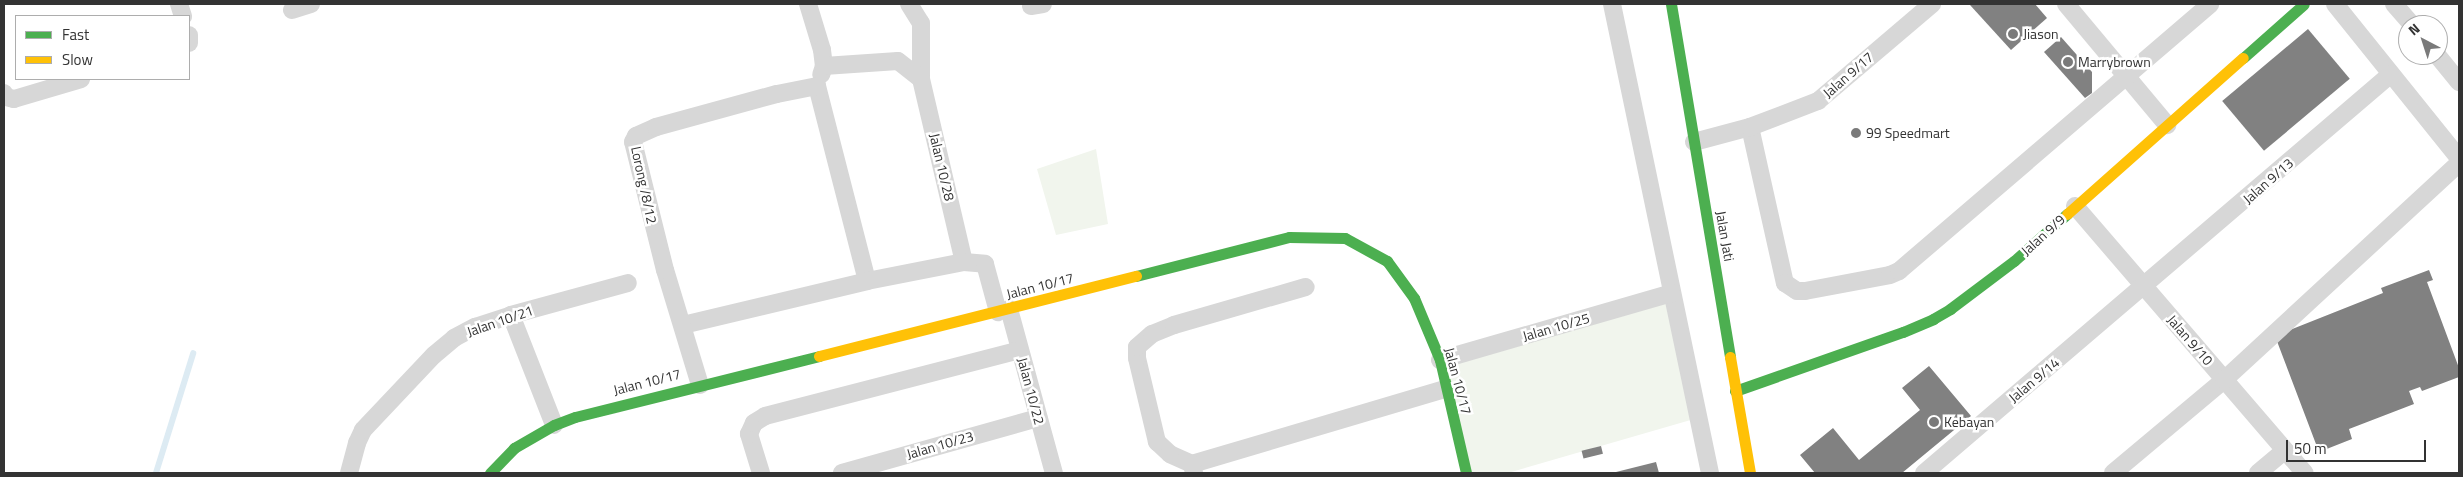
<!DOCTYPE html>
<html>
<head>
<meta charset="utf-8">
<style>
	body { margin:0 }
	#map { position:relative; width:2463px; height:477px; overflow:hidden; background:#fff; font-family:"Titillium Web",sans-serif }
	div>[style] { position:absolute }
	.green>* { inset:0; background:#f1f5ed }
	.stream>* { height:5.5px; margin:-2.75px; padding:0 2.75px; transform-origin:2.75px; border-radius:2.75px; background:#ddebf3 }
	.building>* { inset:0; background:#818181; transform-origin:0 0 }
	.street>* { height:18px; margin:-9px; padding:0 9px; transform-origin:9px; border-radius:9px; background:#d7d7d7 }
	.fast>* { height:11px; margin:-5.5px; padding:0 5.5px; transform-origin:5.5px; border-radius:5.5px; background:#4caf50 }
	.slow>* { height:11px; margin:-5.5px; padding:0 5.5px; transform-origin:5.5px; border-radius:5.5px; background:#ffc107 }
	.dots>* { width:14px; height:14px; translate:-50% -50%; box-sizing:border-box; border:2px solid #fff; border-radius:50% }
	span { translate:-50% -50%; white-space:nowrap; text-align:center; line-height:1.15; -webkit-text-stroke:5px #fff; paint-order:stroke }
	.poi-label { font-size:14px; color:#333 }
	.left { translate:0 -50%; text-align:left }
	.street-label { font-size:14px; color:#333 }
	.frame { position:absolute; inset:0; border:5px solid #333; pointer-events:none }
	.legend { position:absolute; left:15px; top:15px; width:175px; height:65px; box-sizing:border-box; background:#fff; border:1px solid #adadad; margin:0; padding:6px 9px; list-style:none; font-size:15px; color:#333 }
	.legend li { display:flex; align-items:center; gap:10px; height:25px }
	.legend b { width:25px; border:1px solid #adadad }
	.north { position:absolute; left:2398px; top:15px; width:50px; height:50px; box-sizing:border-box; background:#fff; border:1px solid #adadad; border-radius:50%; rotate:320deg; font-size:14px; font-weight:700; line-height:20px; text-align:center; color:#333 }
	.north::after { content:''; display:block; margin:auto; width:18px; height:22px; background:#7a7a7a; clip-path:polygon(50% 0,100% 100%,50% 72%,0 100%) }
	.scale { position:absolute; left:2286px; top:440px; width:140px; height:22px; box-sizing:border-box; border:2px solid #333; border-top:0; padding-left:6px; font-size:15px; line-height:18px; white-space:nowrap; color:#333; -webkit-text-stroke:4px #fff; paint-order:stroke }
</style>
</head>
<body>
<div id="map">
	<div class="green">
		<div style="clip-path:polygon(1096px 149px,1108px 224px,1056px 235px,1037px 169px)"></div>
		<div style="clip-path:polygon(1672px 293px,1701px 417px,1508px 473px,1466px 473px,1440px 360px)"></div>
	</div>
	<div class="stream">
		<div style="left:156px;top:473px;width:125px;rotate:-72.7deg"></div>
	</div>
	<div class="building">
		<div style="clip-path:polygon(1972px 4px,2035px 4px,2047px 18px,2011px 50px,1970px 5px)"></div>
		<div style="left:2308px;top:29px;width:65px;height:112px;rotate:50deg"></div>
		<div style="clip-path:polygon(2061px 37px,2092px 72px,2092px 93px,2085px 98px,2044px 52px)"></div>
		<div style="clip-path:polygon(2429px 270px,2433px 280px,2427px 282px,2459px 368px,2459px 377px,2422px 391px,2420px 387px,2409px 391px,2414px 404px,2349px 429px,2352px 439px,2319px 452px,2275px 336px,2383px 293px,2381px 288px)"></div>
		<div style="clip-path:polygon(1929px 366px,1971px 416px,1902px 473px,1815px 473px,1800px 455px,1833px 428px,1859px 460px,1920px 410px,1902px 388px)"></div>
		<div style="left:1601px;top:446px;width:8px;height:20px;rotate:76deg"></div>
		<div style="clip-path:polygon(1656px 462px,1659px 473px,1612px 473px)"></div>
	</div>
	<div class="street">
		<div style="left:179px;top:4px;width:13px;rotate:72deg"></div>
		<div style="left:808px;top:4px;width:48px;rotate:73.1deg"></div>
		<div style="left:822px;top:50px;width:16px;rotate:83deg"></div>
		<div style="left:824px;top:66px;width:9px;rotate:108deg"></div>
		<div style="left:909px;top:4px;width:22px;rotate:58deg"></div>
		<div style="left:921px;top:23px;width:56px;rotate:90deg"></div>
		<div style="left:921px;top:79px;width:188px;rotate:76.8deg"></div>
		<div style="left:964px;top:262px;width:21px;rotate:5deg"></div>
		<div style="left:985px;top:264px;width:50px;rotate:74.8deg"></div>
		<div style="left:1612px;top:4px;width:479px;rotate:78.2deg"></div>
		<div style="left:2066px;top:4px;width:158px;rotate:50.1deg"></div>
		<div style="left:2335px;top:4px;width:198px;rotate:51.2deg"></div>
		<div style="left:2394px;top:4px;width:28px;rotate:49deg"></div>
		<div style="left:1031px;top:6px;width:12px;rotate:-9deg"></div>
		<div style="left:292px;top:10px;width:20px;rotate:-18deg"></div>
		<div style="left:189px;top:35px;width:8px;rotate:90deg"></div>
		<div style="left:2437px;top:55px;width:35px;rotate:51deg"></div>
		<div style="left:824px;top:66px;width:74px;rotate:-3.9deg"></div>
		<div style="left:898px;top:61px;width:29px;rotate:38deg"></div>
		<div style="left:817px;top:86px;width:201px;rotate:75.6deg"></div>
		<div style="left:4px;top:93px;width:4px;rotate:63deg"></div>
		<div style="left:6px;top:97px;width:8px;rotate:14deg"></div>
		<div style="left:14px;top:99px;width:70px;rotate:-16.6deg"></div>
		<div style="left:1750px;top:127px;width:160px;rotate:77.4deg"></div>
		<div style="left:1785px;top:283px;width:14px;rotate:34deg"></div>
		<div style="left:1797px;top:291px;width:8px"></div>
		<div style="left:1805px;top:291px;width:86px;rotate:-10.7deg"></div>
		<div style="left:1890px;top:275px;width:10px;rotate:-24deg"></div>
		<div style="left:1899px;top:271px;width:410px;rotate:-40.6deg"></div>
		<div style="left:1694px;top:142px;width:58px;rotate:-15deg"></div>
		<div style="left:1750px;top:127px;width:73px;rotate:-20.9deg"></div>
		<div style="left:1818px;top:101px;width:150px;rotate:-40.4deg"></div>
		<div style="left:2075px;top:206px;width:352px;rotate:49.3deg"></div>
		<div style="left:1009px;top:309px;width:170px;rotate:74.7deg"></div>
		<div style="left:511px;top:315px;width:118px;rotate:68.6deg"></div>
		<div style="left:683px;top:325px;width:189px;rotate:-13.4deg"></div>
		<div style="left:867px;top:281px;width:99px;rotate:-11.1deg"></div>
		<div style="left:1440px;top:360px;width:241px;rotate:-16.1deg"></div>
		<div style="left:700px;top:385px;width:120px;rotate:-106.9deg"></div>
		<div style="left:665px;top:270px;width:132px;rotate:-104deg"></div>
		<div style="left:633px;top:142px;width:7px;rotate:-63deg"></div>
		<div style="left:636px;top:136px;width:22px;rotate:-24deg"></div>
		<div style="left:656px;top:127px;width:125px;rotate:-15.3deg"></div>
		<div style="left:777px;top:94px;width:41px;rotate:-11.3deg"></div>
		<div style="left:1192px;top:464px;width:265px;rotate:-16.5deg"></div>
		<div style="left:349px;top:473px;width:31px;rotate:-75deg"></div>
		<div style="left:357px;top:443px;width:14px;rotate:-65deg"></div>
		<div style="left:363px;top:430px;width:103px;rotate:-46.6deg"></div>
		<div style="left:434px;top:355px;width:26px;rotate:-40deg"></div>
		<div style="left:454px;top:338px;width:24px;rotate:-28deg"></div>
		<div style="left:475px;top:327px;width:38px;rotate:-18deg"></div>
		<div style="left:511px;top:315px;width:121px;rotate:-15.3deg"></div>
		<div style="left:761px;top:473px;width:41px;rotate:-107.1deg"></div>
		<div style="left:749px;top:434px;width:12px;rotate:-66deg"></div>
		<div style="left:754px;top:423px;width:13px;rotate:-32deg"></div>
		<div style="left:765px;top:416px;width:263px;rotate:-14.5deg"></div>
		<div style="left:842px;top:473px;width:204px;rotate:-15.7deg"></div>
		<div style="left:1194px;top:473px;width:9px;rotate:-103deg"></div>
		<div style="left:1192px;top:464px;width:24px;rotate:-156deg"></div>
		<div style="left:1170px;top:454px;width:18px;rotate:-137deg"></div>
		<div style="left:1157px;top:442px;width:86px;rotate:-103.4deg"></div>
		<div style="left:1137px;top:358px;width:11px;rotate:-90deg"></div>
		<div style="left:1137px;top:347px;width:20px;rotate:-41deg"></div>
		<div style="left:1152px;top:334px;width:24px;rotate:-22deg"></div>
		<div style="left:1174px;top:325px;width:137px;rotate:-16.1deg"></div>
		<div style="left:1924px;top:473px;width:614px;rotate:-40.51deg"></div>
		<div style="left:2113px;top:473px;width:145px;rotate:-40deg"></div>
		<div style="left:2224px;top:380px;width:320px;rotate:-42.7deg"></div>
		<div style="left:2258px;top:473px;width:35px;rotate:-40deg"></div>
	</div>
	<div class="fast">
		<div style="left:1671px;top:4px;width:358px;rotate:80.5deg"></div>
		<div style="left:2243px;top:58px;width:81px;rotate:-41.5deg"></div>
		<div style="left:1136px;top:276px;width:158px;rotate:-14.3deg"></div>
		<div style="left:1289px;top:237px;width:56px;rotate:1deg"></div>
		<div style="left:1345px;top:238px;width:48px;rotate:28.7deg"></div>
		<div style="left:1387px;top:261px;width:46px;rotate:53.9deg"></div>
		<div style="left:1414px;top:298px;width:67px;rotate:67.2deg"></div>
		<div style="left:1440px;top:360px;width:116px;rotate:77deg"></div>
		<div style="left:1735px;top:391px;width:178px;rotate:-19.4deg"></div>
		<div style="left:1903px;top:332px;width:33px;rotate:-23deg"></div>
		<div style="left:1933px;top:319px;width:20px;rotate:-30deg"></div>
		<div style="left:1950px;top:309px;width:80px;rotate:-36.9deg"></div>
		<div style="left:2014px;top:261px;width:71px;rotate:-41.6deg"></div>
		<div style="left:490px;top:473px;width:35px;rotate:-46deg"></div>
		<div style="left:514px;top:448px;width:46px;rotate:-29.9deg"></div>
		<div style="left:554px;top:425px;width:22px;rotate:-21deg"></div>
		<div style="left:575px;top:417px;width:252px;rotate:-14deg"></div>
	</div>
	<div class="slow">
		<div style="left:2067px;top:214px;width:235px;rotate:-41.6deg"></div>
		<div style="left:819px;top:356px;width:327px;rotate:-14.2deg"></div>
		<div style="left:1730px;top:357px;width:118px;rotate:80.2deg"></div>
	</div>
	<div class="dots">
		<div style="left:2013px;top:34px;background:#7a7a7a"></div>
		<div style="left:2068px;top:62px;background:#7a7a7a"></div>
		<div style="left:1856px;top:133px;background:#7a7a7a"></div>
		<div style="left:1934px;top:422px;background:#7a7a7a"></div>
	</div>
	<div class="poi-label">
		<span class="left" style="left:2023px;top:34px">Jiason</span>
		<span class="left" style="left:2078px;top:62px">Marrybrown</span>
		<span class="left" style="left:1866px;top:133px">99 Speedmart</span>
		<span class="left" style="left:1944px;top:422px">Kebayan</span>
	</div>
	<div class="street-label">
		<span style="left:1848px;top:75px;rotate:-41deg">Jalan 9/17</span>
		<span style="left:942px;top:167px;rotate:77deg">Jalan 10/28</span>
		<span style="left:2268px;top:181px;rotate:-41deg">Jalan 9/13</span>
		<span style="left:644px;top:185px;rotate:78deg">Lorong /8/12</span>
		<span style="left:2043px;top:235px;rotate:-42deg">Jalan 9/9</span>
		<span style="left:1725px;top:236px;rotate:80deg">Jalan Jati</span>
		<span style="left:1040px;top:286px;rotate:-14deg">Jalan 10/17</span>
		<span style="left:500px;top:321px;rotate:-19deg">Jalan 10/21</span>
		<span style="left:1556px;top:327px;rotate:-16deg">Jalan 10/25</span>
		<span style="left:2190px;top:340px;rotate:49deg">Jalan 9/10</span>
		<span style="left:2034px;top:380px;rotate:-40deg">Jalan 9/14</span>
		<span style="left:1458px;top:381px;rotate:75deg">Jalan 10/17</span>
		<span style="left:647px;top:382px;rotate:-14deg">Jalan 10/17</span>
		<span style="left:1031px;top:391px;rotate:75deg">Jalan 10/22</span>
		<span style="left:940px;top:445px;rotate:-16deg">Jalan 10/23</span>
	</div>
	<div class="frame"></div>
	<ul class="legend">
	<li><b style="height:6px;background:#4caf50"></b>Fast</li>
	<li><b style="height:6px;background:#ffc107"></b>Slow</li>
	</ul>
	<div class="north">N</div>
	<div class="scale">50 m</div>
</div>
</body>
</html>
